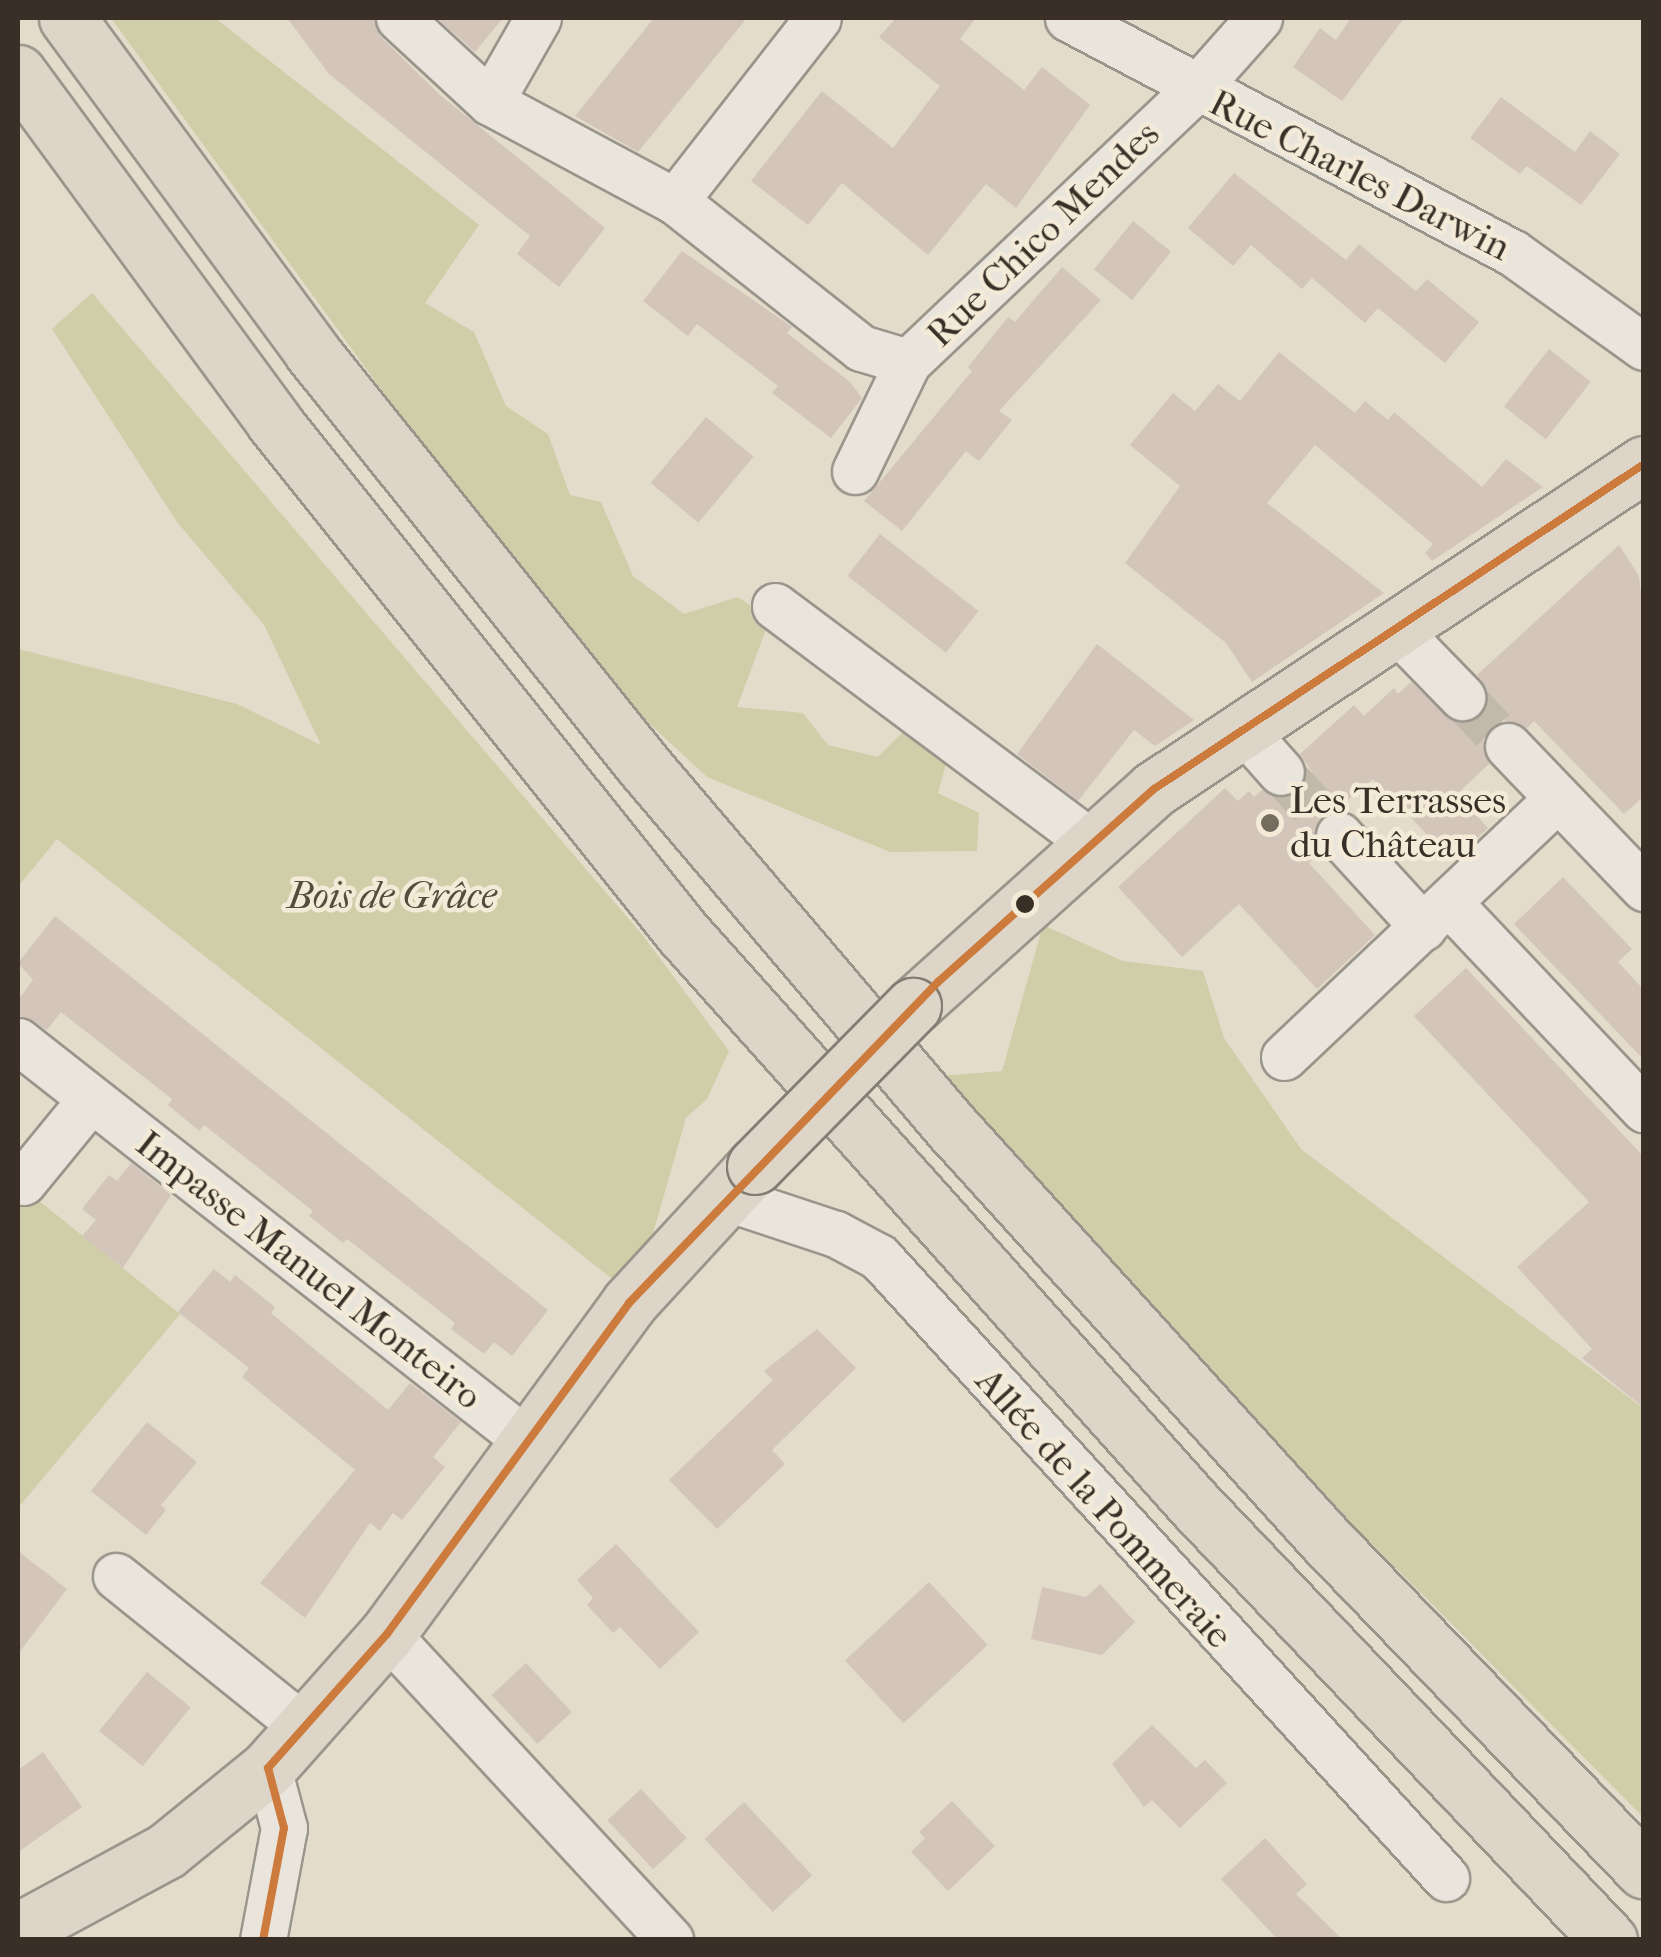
<!DOCTYPE html>
<html>
<head>
<meta charset="utf-8">
<style>
	body { margin:0 }
	#map { position:relative; width:1661px; height:1957px; overflow:hidden; background:#e3dccb; font-family:"IM FELL French Canon",serif }
	div>[style] { position:absolute }
	.green>* { inset:0; background:#d0cda9 }
	.building>* { inset:0; background:#d3c5ba; transform-origin:0 0 }
	.minor-tunnel>* { height:45px; margin-top:-22.5px; transform-origin:0; background:repeating-linear-gradient(90deg,#c1b9aa 0 45px,transparent 0 67px) }
	.roads { filter:drop-shadow(2px 0 #9a958b) drop-shadow(-2px 0 #9a958b) drop-shadow(0 2px #9a958b) drop-shadow(0 -2px #9a958b) }
	.minor>* { height:45px; margin:-22.5px; padding:0 22.5px; transform-origin:22.5px; border-radius:22.5px; background:#e9e5dd }
	.major>* { height:55px; margin:-27.5px; padding:0 27.5px; transform-origin:27.5px; border-radius:27.5px; background:#dcd5c8 }
	.highway>* { height:55px; margin:-27.5px; padding:0 27.5px; transform-origin:27.5px; border-radius:27.5px; background:#dcd5c8 }
	.bridges { filter:drop-shadow(2px 0 #837d74) drop-shadow(-2px 0 #837d74) drop-shadow(0 2px #837d74) drop-shadow(0 -2px #837d74) }
	.major-bridge>* { height:55px; margin:-27.5px; padding:0 27.5px; transform-origin:27.5px; border-radius:27.5px; background:#dcd5c8 }
	.bus-1>* { height:8px; margin:-4px; padding:0 4px; transform-origin:4px; border-radius:4px; background:#cd7b3d }
	.dots>* { width:28px; height:28px; translate:-50% -50%; box-sizing:border-box; border:5px solid #f3ead7; border-radius:50% }
	span { translate:-50% -50%; white-space:nowrap; text-align:center; line-height:1.15; -webkit-text-stroke:9px #f3ead7; paint-order:stroke }
	.street-label { font-size:38px; color:#3a2f27 }
	.poi-label { font-size:38px; color:#3a2f27 }
	.left { translate:0 -50%; text-align:left }
	.park-label { font-size:38px; color:#554c3b; font-style:italic }
	.frame { position:absolute; inset:0; border:20px solid #3a2f27; pointer-events:none }
</style>
</head>
<body>
<div id="map">
	<div class="green">
		<div style="clip-path:polygon(111px 18px,215px 18px,479px 225px,425px 303px,474px 332px,506px 406px,548px 434px,570px 495px,601px 502px,633px 576px,684px 614px,738px 597px,770px 619px,737px 707px,803px 713px,828px 745px,878px 757px,922px 713px,953px 740px,938px 793px,979px 813px,977px 851px,890px 852px,707px 777px,598px 676px,477px 521px)"></div>
		<div style="clip-path:polygon(92px 293px,644px 937px,729px 1051px,707px 1099px,686px 1118px,635px 1297px,57px 839px,18px 887px,18px 649px,237px 704px,321px 745px,264px 625px,177px 522px,52px 329px)"></div>
		<div style="clip-path:polygon(1043px 925px,1123px 961px,1203px 971px,1224px 1038px,1301px 1149px,1643px 1408px,1643px 1817px,1248px 1419px,928px 1077px,1002px 1071px)"></div>
		<div style="clip-path:polygon(18px 1184px,180px 1314px,18px 1508px)"></div>
	</div>
	<div class="building">
		<div style="clip-path:polygon(287px 18px,373px 18px,381px 37px,440px 95px,605px 228px,559px 287px,517px 254px,530px 236px,329px 74px)"></div>
		<div style="clip-path:polygon(437px 18px,503px 18px,475px 52px)"></div>
		<div style="clip-path:polygon(654px 18px,747px 18px,638px 152px,575px 116px)"></div>
		<div style="clip-path:polygon(896px 18px,976px 18px,960px 39px,1024px 90px,1042px 67px,1090px 105px,1016px 208px,986px 184px,928px 255px,842px 183px,808px 225px,751px 181px,822px 91px,893px 148px,940px 86px,879px 37px)"></div>
		<div style="clip-path:polygon(1351px 18px,1404px 18px,1342px 101px,1293px 67px,1320px 28px,1336px 40px)"></div>
		<div style="clip-path:polygon(1501px 97px,1575px 152px,1590px 131px,1620px 154px,1581px 205px,1527px 166px,1520px 174px,1470px 138px)"></div>
		<div style="clip-path:polygon(1234px 173px,1346px 260px,1359px 244px,1416px 291px,1427px 279px,1479px 322px,1445px 363px,1378px 308px,1365px 323px,1312px 278px,1302px 289px,1251px 245px,1233px 266px,1188px 228px)"></div>
		<div style="left:1133px;top:221px;width:49px;height:62px;rotate:39deg"></div>
		<div style="clip-path:polygon(682px 251px,785px 322px,792px 327px,787px 333px,850px 382px,862px 398px,831px 438px,772px 393px,778px 386px,697px 324px,688px 336px,643px 301px)"></div>
		<div style="clip-path:polygon(1062px 267px,1101px 300px,999px 411px,1012px 420px,979px 461px,966px 451px,902px 531px,864px 501px,972px 371px,968px 367px,1008px 317px,1015px 322px)"></div>
		<div style="left:1549px;top:349px;width:53px;height:73px;rotate:38deg"></div>
		<div style="clip-path:polygon(1279px 352px,1355px 413px,1365px 401px,1388px 420px,1394px 412px,1482px 487px,1506px 459px,1543px 487px,1432px 561px,1425px 553px,1433px 544px,1315px 445px,1267px 503px,1384px 593px,1252px 682px,1226px 643px,1125px 563px,1180px 486px,1130px 445px,1173px 393px,1195px 411px,1218px 384px,1240px 401px)"></div>
		<div style="left:706px;top:417px;width:62px;height:86px;rotate:40deg"></div>
		<div style="left:880px;top:534px;width:125px;height:53px;rotate:38deg"></div>
		<div style="clip-path:polygon(1619px 545px,1639px 576px,1644px 619px,1644px 796px,1624px 814px,1534px 721px,1527px 728px,1503px 720px,1483px 738px,1489px 764px,1457px 794px,1488px 828px,1453px 861px,1373px 779px,1336px 809px,1300px 754px,1354px 705px,1364px 716px,1394px 688px,1398px 694px,1411px 682px,1454px 722px,1480px 716px,1488px 692px,1477px 675px)"></div>
		<div style="clip-path:polygon(1097px 644px,1194px 720px,1155px 746px,1134px 730px,1078px 801px,1017px 754px)"></div>
		<div style="clip-path:polygon(1225px 788px,1238px 801px,1249px 791px,1254px 797px,1262px 790px,1290px 796px,1319px 819px,1313px 840px,1320px 853px,1309px 863px,1375px 935px,1317px 989px,1239px 904px,1182px 957px,1118px 887px)"></div>
		<div style="clip-path:polygon(1563px 877px,1632px 949px,1618px 962px,1644px 990px,1644px 1060px,1514px 924px)"></div>
		<div style="clip-path:polygon(55px 916px,548px 1310px,512px 1356px,494px 1342px,484px 1354px,451px 1329px,455px 1323px,347px 1239px,343px 1243px,309px 1216px,313px 1211px,204px 1125px,199px 1131px,168px 1105px,172px 1099px,61px 1012px,47px 1030px,18px 1015px,18px 1000px,33px 980px,18px 963px)"></div>
		<div style="clip-path:polygon(1466px 968px,1644px 1157px,1644px 1408px,1582px 1358px,1592px 1349px,1517px 1267px,1589px 1202px,1414px 1016px)"></div>
		<div style="clip-path:polygon(131px 1163px,171px 1195px,123px 1268px,82px 1236px,96px 1220px,82px 1209px,109px 1175px,117px 1181px)"></div>
		<div style="clip-path:polygon(214px 1269px,230px 1282px,235px 1275px,275px 1307px,271px 1313px,388px 1410px,410px 1383px,461px 1422px,433px 1457px,445px 1467px,402px 1520px,393px 1513px,380px 1531px,370px 1523px,305px 1618px,260px 1583px,355px 1470px,242px 1377px,249px 1368px,178px 1312px)"></div>
		<div style="clip-path:polygon(817px 1329px,856px 1368px,772px 1450px,785px 1464px,717px 1529px,669px 1480px,773px 1380px,764px 1371px)"></div>
		<div style="clip-path:polygon(147px 1422px,197px 1462px,161px 1505px,166px 1510px,146px 1535px,91px 1491px)"></div>
		<div style="clip-path:polygon(616px 1544px,699px 1632px,660px 1669px,620px 1627px,613px 1633px,587px 1605px,593px 1598px,577px 1580px)"></div>
		<div style="clip-path:polygon(18px 1551px,67px 1589px,18px 1654px)"></div>
		<div style="left:929px;top:1582px;width:86px;height:115px;rotate:47deg"></div>
		<div style="clip-path:polygon(1100px 1584px,1135px 1622px,1102px 1655px,1031px 1639px,1042px 1587px,1086px 1597px)"></div>
		<div style="left:526px;top:1663px;width:67px;height:47px;rotate:47deg"></div>
		<div style="left:147px;top:1672px;width:56px;height:76px;rotate:39deg"></div>
		<div style="clip-path:polygon(1152px 1725px,1196px 1768px,1205px 1760px,1227px 1783px,1180px 1828px,1152px 1800px,1144px 1807px,1112px 1764px)"></div>
		<div style="clip-path:polygon(43px 1752px,82px 1807px,18px 1852px,18px 1770px)"></div>
		<div style="left:641px;top:1789px;width:67px;height:46px;rotate:47deg"></div>
		<div style="clip-path:polygon(952px 1801px,995px 1846px,948px 1891px,911px 1852px,925px 1838px,919px 1832px)"></div>
		<div style="left:744px;top:1802px;width:100px;height:54px;rotate:47deg"></div>
		<div style="clip-path:polygon(1265px 1838px,1307px 1884px,1296px 1894px,1343px 1940px,1278px 1940px,1221px 1879px)"></div>
	</div>
	<div class="minor-tunnel">
		<div style="left:1462px;top:697px;width:67px;rotate:46.8deg"></div>
		<div style="left:1281px;top:772px;width:86px;rotate:47.4deg"></div>
	</div>
	<div class="roads">
		<div class="minor">
			<div style="left:399px;top:18px;width:124px;rotate:42.7deg"></div>
			<div style="left:490px;top:102px;width:210px;rotate:28.2deg"></div>
			<div style="left:675px;top:201px;width:237px;rotate:38.3deg"></div>
			<div style="left:861px;top:348px;width:49px;rotate:16.6deg"></div>
			<div style="left:1068px;top:18px;width:503px;rotate:27.84deg"></div>
			<div style="left:1513px;top:253px;width:161px;rotate:35.7deg"></div>
			<div style="left:490px;top:102px;width:97px;rotate:-60.3deg"></div>
			<div style="left:675px;top:201px;width:232px;rotate:-52deg"></div>
			<div style="left:855px;top:471px;width:121px;rotate:-64.1deg"></div>
			<div style="left:908px;top:362px;width:397px;rotate:-43.5deg"></div>
			<div style="left:1196px;top:89px;width:95px;rotate:-48.4deg"></div>
			<div style="left:775px;top:606px;width:394px;rotate:36.8deg"></div>
			<div style="left:1394px;top:627px;width:98px;rotate:45.8deg"></div>
			<div style="left:1241px;top:727px;width:60px;rotate:48.4deg"></div>
			<div style="left:1508px;top:746px;width:197px;rotate:46.2deg"></div>
			<div style="left:1339px;top:835px;width:125px;rotate:47.6deg"></div>
			<div style="left:1449px;top:903px;width:284px;rotate:46.6deg"></div>
			<div style="left:18px;top:1041px;width:647px;rotate:38.16deg"></div>
			<div style="left:1284px;top:1057px;width:355px;rotate:-43.4deg"></div>
			<div style="left:23px;top:1182px;width:107px;rotate:-50.7deg"></div>
			<div style="left:724px;top:1197px;width:118px;rotate:18.3deg"></div>
			<div style="left:836px;top:1234px;width:49px;rotate:28.1deg"></div>
			<div style="left:879px;top:1257px;width:841px;rotate:47.6deg"></div>
			<div style="left:116px;top:1576px;width:243px;rotate:38.8deg"></div>
			<div style="left:387px;top:1634px;width:417px;rotate:47.2deg"></div>
			<div style="left:263px;top:1940px;width:114px;rotate:-79.4deg"></div>
			<div style="left:284px;top:1828px;width:62px;rotate:-104.9deg"></div>
		</div>
		<div class="major">
			<div style="left:913px;top:1006px;width:324px;rotate:-42deg"></div>
			<div style="left:1154px;top:789px;width:588px;rotate:-33.55deg"></div>
			<div style="left:18px;top:1931px;width:168px;rotate:-28.4deg"></div>
			<div style="left:166px;top:1851px;width:132px;rotate:-39.1deg"></div>
			<div style="left:268px;top:1768px;width:179px;rotate:-48.4deg"></div>
			<div style="left:387px;top:1634px;width:410px;rotate:-53.8deg"></div>
			<div style="left:629px;top:1303px;width:186px;rotate:-47.4deg"></div>
		</div>
		<div class="highway">
			<div style="left:67px;top:18px;width:414px;rotate:53.7deg"></div>
			<div style="left:312px;top:352px;width:531px;rotate:51.27deg"></div>
			<div style="left:644px;top:766px;width:480px;rotate:49.6deg"></div>
			<div style="left:955px;top:1131px;width:551px;rotate:47.8deg"></div>
			<div style="left:1325px;top:1539px;width:460px;rotate:46.1deg"></div>
			<div style="left:18px;top:73px;width:433px;rotate:53.7deg"></div>
			<div style="left:274px;top:422px;width:653px;rotate:51.34deg"></div>
			<div style="left:682px;top:932px;width:771px;rotate:48.16deg"></div>
			<div style="left:1196px;top:1506px;width:599px;rotate:46.42deg"></div>
		</div>
	</div>
	<div class="bridges">
		<div class="major-bridge">
			<div style="left:755px;top:1166px;width:225px;rotate:-45.4deg"></div>
		</div>
	</div>
	<div class="bus-1">
		<div style="left:268px;top:1768px;width:179px;rotate:-48.4deg"></div>
		<div style="left:387px;top:1634px;width:410px;rotate:-53.8deg"></div>
		<div style="left:629px;top:1303px;width:446px;rotate:-46.1deg"></div>
		<div style="left:938px;top:982px;width:290px;rotate:-41.8deg"></div>
		<div style="left:1154px;top:789px;width:588px;rotate:-33.55deg"></div>
		<div style="left:263px;top:1940px;width:114px;rotate:-79.4deg"></div>
		<div style="left:284px;top:1828px;width:62px;rotate:-104.9deg"></div>
	</div>
	<div class="dots">
		<div style="left:1270px;top:823px;background:#756c60"></div>
		<div style="left:1025px;top:904px;background:#3a2f27"></div>
	</div>
	<div class="street-label">
		<span style="left:1360px;top:175px;rotate:27deg">Rue Charles Darwin</span>
		<span style="left:1043px;top:234px;rotate:-44deg">Rue Chico Mendes</span>
		<span style="left:309px;top:1270px;rotate:38deg">Impasse Manuel Monteiro</span>
		<span style="left:1104px;top:1508px;rotate:48deg">Allée de la Pommeraie</span>
	</div>
	<div class="poi-label">
		<span class="left" style="left:1290px;top:823px">Les Terrasses<br>du Château</span>
	</div>
	<div class="park-label">
		<span style="left:392px;top:896px">Bois de Grâce</span>
	</div>
	<div class="frame"></div>
</div>
</body>
</html>
